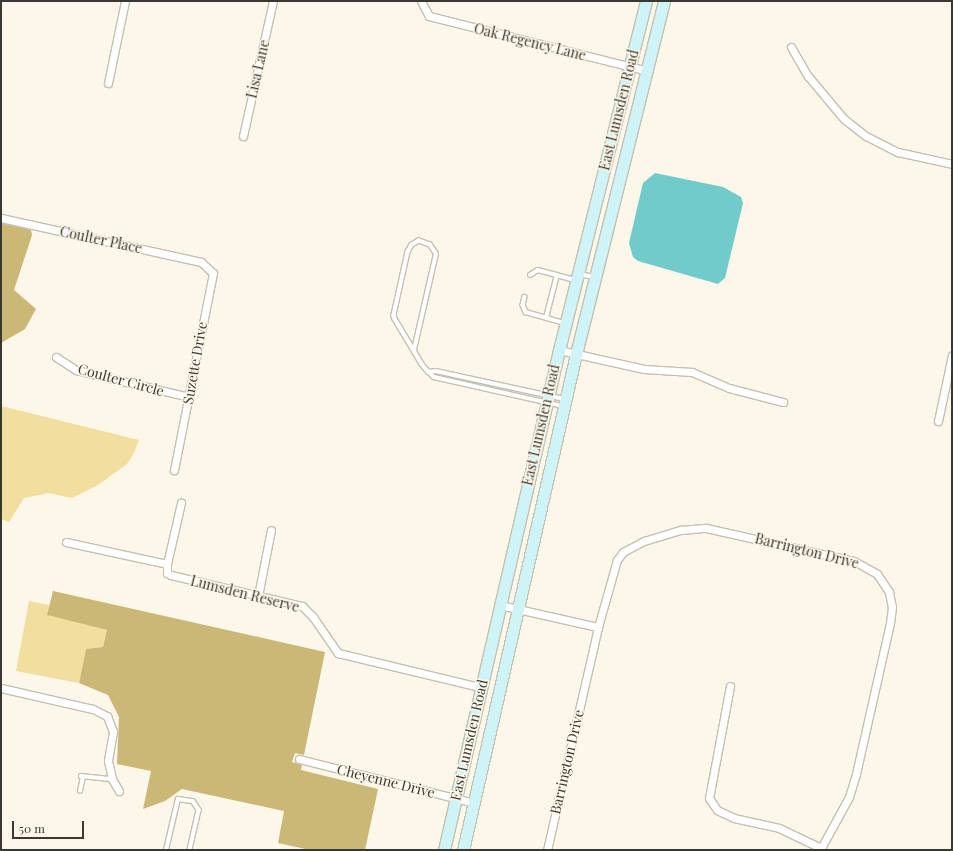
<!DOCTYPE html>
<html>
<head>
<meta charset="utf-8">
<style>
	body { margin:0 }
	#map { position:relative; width:953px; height:851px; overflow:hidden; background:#fcf7e8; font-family:"Playfair Display",serif }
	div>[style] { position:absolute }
	.green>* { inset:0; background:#f2de9e }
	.forest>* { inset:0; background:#cbb776 }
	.water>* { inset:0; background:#71cbcb }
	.roads { filter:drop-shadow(1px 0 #c4c0b2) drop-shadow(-1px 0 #c4c0b2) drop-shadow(0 1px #c4c0b2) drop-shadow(0 -1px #c4c0b2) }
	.lane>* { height:3.5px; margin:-1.75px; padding:0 1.75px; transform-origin:1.75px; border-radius:1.75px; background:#fff }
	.street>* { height:7px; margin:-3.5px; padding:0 3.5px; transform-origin:3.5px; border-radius:3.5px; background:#fff }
	.secondary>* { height:11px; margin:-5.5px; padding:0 5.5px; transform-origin:5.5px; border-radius:5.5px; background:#cef4f8 }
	span { translate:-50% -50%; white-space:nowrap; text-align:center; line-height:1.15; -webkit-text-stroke:3px #fcf7e8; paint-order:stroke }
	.street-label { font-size:14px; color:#3a3832 }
	.frame { position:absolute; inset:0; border:2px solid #3a3832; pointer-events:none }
	.scale { position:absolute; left:12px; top:821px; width:72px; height:18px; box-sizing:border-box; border:2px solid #3a3832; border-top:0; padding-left:5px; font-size:12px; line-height:14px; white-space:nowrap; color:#3a3832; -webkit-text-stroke:3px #fcf7e8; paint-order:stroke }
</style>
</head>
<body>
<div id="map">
	<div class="green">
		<div style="clip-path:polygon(1px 406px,139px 440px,134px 453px,127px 464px,98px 485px,72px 498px,49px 493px,24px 498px,9px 522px,1px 519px)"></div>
		<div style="clip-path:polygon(29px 601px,49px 605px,48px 615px,107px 630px,103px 647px,86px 649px,79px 683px,16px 671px)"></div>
	</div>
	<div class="forest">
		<div style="clip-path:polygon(1px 223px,31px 230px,32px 235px,14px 290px,36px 309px,25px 329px,1px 343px)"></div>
		<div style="clip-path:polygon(53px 591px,325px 652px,304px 755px,295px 753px,292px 762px,302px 765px,301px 770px,378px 789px,365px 850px,310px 850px,278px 843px,284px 811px,182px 789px,165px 801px,143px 809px,151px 771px,117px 764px,119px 717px,108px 695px,79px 683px,86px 649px,103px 647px,107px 630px,47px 615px)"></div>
	</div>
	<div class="water">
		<div style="clip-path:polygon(655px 173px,723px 187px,741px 197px,743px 203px,725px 278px,718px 284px,638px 261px,633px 257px,629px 243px,643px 183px)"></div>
	</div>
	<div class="roads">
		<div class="lane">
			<div style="left:579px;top:274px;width:15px;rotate:11deg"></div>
			<div style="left:530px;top:275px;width:9px;rotate:-32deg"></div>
			<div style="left:538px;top:270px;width:38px;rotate:15deg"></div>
			<div style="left:525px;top:297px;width:8px;rotate:104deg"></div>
			<div style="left:523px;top:305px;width:8px;rotate:67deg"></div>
			<div style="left:526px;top:312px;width:40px;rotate:16deg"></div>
			<div style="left:546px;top:318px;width:44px;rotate:-75.7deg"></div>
			<div style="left:414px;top:350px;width:98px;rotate:-77.1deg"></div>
			<div style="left:436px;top:254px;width:11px;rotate:-124deg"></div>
			<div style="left:430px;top:245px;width:12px;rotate:-160deg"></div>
			<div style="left:419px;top:241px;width:8px;rotate:150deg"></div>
			<div style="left:412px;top:245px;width:8px;rotate:120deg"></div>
			<div style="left:408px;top:252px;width:65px;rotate:102.5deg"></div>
			<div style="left:394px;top:315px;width:4px;rotate:76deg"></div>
			<div style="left:395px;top:319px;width:52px;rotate:59deg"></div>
			<div style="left:422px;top:364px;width:6px;rotate:51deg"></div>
			<div style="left:426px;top:369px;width:11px;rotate:45deg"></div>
			<div style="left:434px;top:377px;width:132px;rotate:12.7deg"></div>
			<div style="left:428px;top:372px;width:8px;rotate:-7deg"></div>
			<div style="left:436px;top:371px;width:131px;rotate:12.3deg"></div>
			<div style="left:81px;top:776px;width:31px;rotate:6deg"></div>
			<div style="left:80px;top:791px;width:14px;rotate:-78deg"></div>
			<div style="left:166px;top:850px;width:52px;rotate:-76.8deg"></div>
			<div style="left:178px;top:799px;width:15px;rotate:8deg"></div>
			<div style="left:193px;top:801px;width:11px;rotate:56deg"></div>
			<div style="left:199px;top:810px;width:41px;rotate:102.7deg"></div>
		</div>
		<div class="street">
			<div style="left:421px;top:1px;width:17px;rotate:62deg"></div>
			<div style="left:429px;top:16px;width:226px;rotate:14.1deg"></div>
			<div style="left:791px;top:47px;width:34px;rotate:60deg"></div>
			<div style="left:808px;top:76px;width:56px;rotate:50.1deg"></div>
			<div style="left:844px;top:119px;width:28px;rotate:38deg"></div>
			<div style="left:866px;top:136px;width:36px;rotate:27deg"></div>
			<div style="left:898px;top:152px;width:55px;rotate:12.5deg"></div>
			<div style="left:108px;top:83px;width:84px;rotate:-78.3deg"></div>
			<div style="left:243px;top:136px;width:138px;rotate:-77.5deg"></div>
			<div style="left:1px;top:218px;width:205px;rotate:12.4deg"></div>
			<div style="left:201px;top:262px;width:16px;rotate:43deg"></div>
			<div style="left:213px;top:273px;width:201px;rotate:101.2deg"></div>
			<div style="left:559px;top:350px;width:87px;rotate:12.6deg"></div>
			<div style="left:644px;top:369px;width:48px;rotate:3.6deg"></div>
			<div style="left:692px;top:372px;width:40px;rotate:23.4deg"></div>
			<div style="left:729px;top:388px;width:56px;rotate:14.5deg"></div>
			<div style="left:56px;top:357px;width:24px;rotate:33deg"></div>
			<div style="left:76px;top:370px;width:116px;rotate:13.4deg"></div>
			<div style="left:938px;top:421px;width:67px;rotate:-78deg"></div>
			<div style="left:66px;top:542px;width:103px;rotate:12.3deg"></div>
			<div style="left:167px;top:564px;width:9px;rotate:90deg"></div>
			<div style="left:167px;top:573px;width:4px;rotate:27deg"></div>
			<div style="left:171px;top:575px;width:135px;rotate:13.3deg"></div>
			<div style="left:302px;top:606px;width:16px;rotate:45deg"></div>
			<div style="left:313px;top:617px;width:44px;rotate:55.2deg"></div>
			<div style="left:338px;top:653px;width:146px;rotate:13.5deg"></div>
			<div style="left:167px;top:564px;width:63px;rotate:-77.1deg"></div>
			<div style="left:258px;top:596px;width:67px;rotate:-78.9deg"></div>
			<div style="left:500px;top:605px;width:100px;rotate:12.7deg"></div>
			<div style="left:730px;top:686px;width:114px;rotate:100.6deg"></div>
			<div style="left:709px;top:798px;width:14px;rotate:56deg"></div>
			<div style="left:717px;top:810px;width:19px;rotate:25deg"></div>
			<div style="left:734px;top:818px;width:46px;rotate:12.5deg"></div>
			<div style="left:779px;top:828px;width:47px;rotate:25.5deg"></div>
			<div style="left:1px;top:688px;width:94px;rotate:12.9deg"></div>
			<div style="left:93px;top:709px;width:16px;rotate:27deg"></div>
			<div style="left:107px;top:716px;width:17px;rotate:69deg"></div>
			<div style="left:113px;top:732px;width:29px;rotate:100deg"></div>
			<div style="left:108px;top:761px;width:18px;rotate:77deg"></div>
			<div style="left:112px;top:779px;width:14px;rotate:60deg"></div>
			<div style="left:299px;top:759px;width:180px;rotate:14.1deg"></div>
			<div style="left:547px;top:850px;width:229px;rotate:-77.1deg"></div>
			<div style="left:598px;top:627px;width:70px;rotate:-74.2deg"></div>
			<div style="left:617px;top:560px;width:10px;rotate:-53deg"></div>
			<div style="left:623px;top:552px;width:24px;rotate:-28deg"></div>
			<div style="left:644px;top:541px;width:39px;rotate:-17deg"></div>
			<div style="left:681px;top:530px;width:25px;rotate:-5deg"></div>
			<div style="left:706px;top:528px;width:152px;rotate:12.6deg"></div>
			<div style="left:854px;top:561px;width:26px;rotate:29deg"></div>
			<div style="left:877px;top:574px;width:22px;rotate:56deg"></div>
			<div style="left:889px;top:592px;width:15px;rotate:79deg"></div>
			<div style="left:892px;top:607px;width:16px;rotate:97deg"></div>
			<div style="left:890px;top:623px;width:155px;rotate:102.7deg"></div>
			<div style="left:856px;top:774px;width:24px;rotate:107deg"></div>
			<div style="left:849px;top:797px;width:60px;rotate:118.7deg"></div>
		</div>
		<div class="secondary">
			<div style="left:444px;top:850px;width:513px;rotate:-77.05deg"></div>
			<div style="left:559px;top:350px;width:360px;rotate:-76deg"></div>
			<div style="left:463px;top:850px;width:509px;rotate:-77.17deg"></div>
			<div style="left:576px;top:354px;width:364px;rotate:-76deg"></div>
		</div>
	</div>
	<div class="street-label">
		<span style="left:530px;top:42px;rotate:14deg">Oak Regency Lane</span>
		<span style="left:258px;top:69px;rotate:-77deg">Lisa Lane</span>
		<span style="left:619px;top:110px;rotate:-76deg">East Lumsden Road</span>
		<span style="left:101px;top:240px;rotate:12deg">Coulter Place</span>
		<span style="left:195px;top:363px;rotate:-80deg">Suzette Drive</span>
		<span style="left:121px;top:380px;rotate:15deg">Coulter Circle</span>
		<span style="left:541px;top:425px;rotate:-77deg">East Lumsden Road</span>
		<span style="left:807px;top:551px;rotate:14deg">Barrington Drive</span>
		<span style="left:245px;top:594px;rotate:14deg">Lumsden Reserve</span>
		<span style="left:469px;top:740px;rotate:-77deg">East Lumsden Road</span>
		<span style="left:567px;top:762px;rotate:-77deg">Barrington Drive</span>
		<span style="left:386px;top:781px;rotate:14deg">Cheyenne Drive</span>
	</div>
	<div class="frame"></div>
	<div class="scale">50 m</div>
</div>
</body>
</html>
